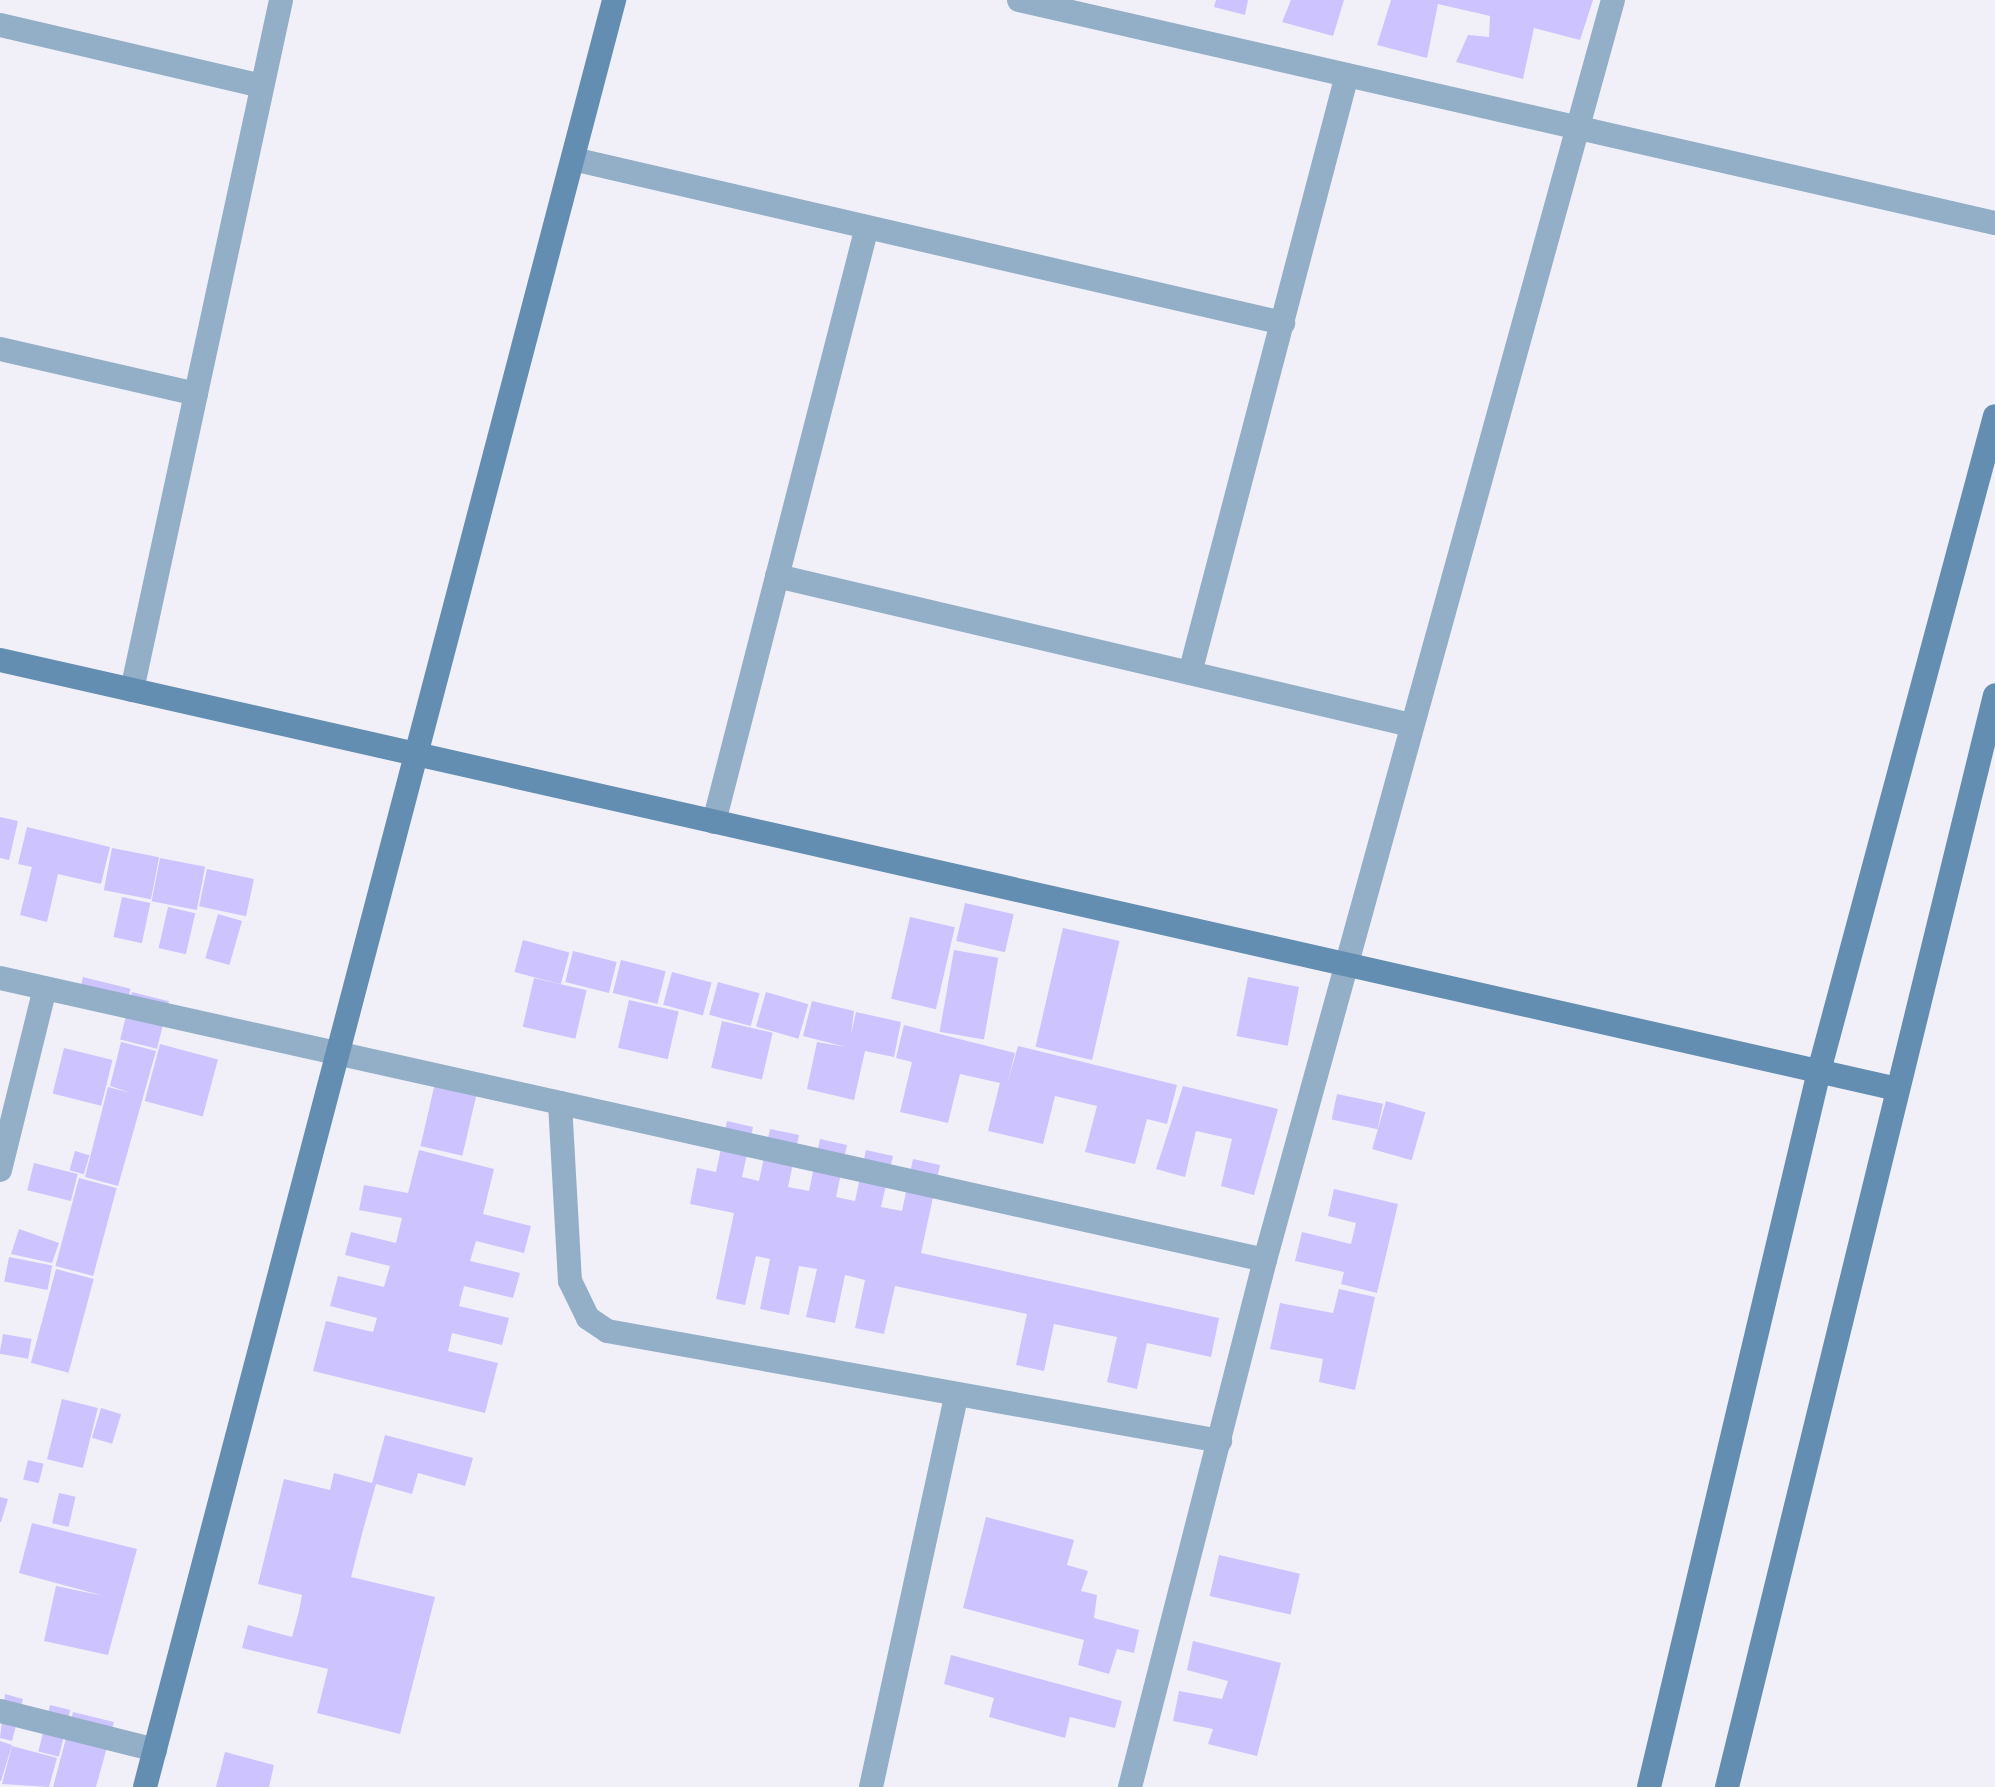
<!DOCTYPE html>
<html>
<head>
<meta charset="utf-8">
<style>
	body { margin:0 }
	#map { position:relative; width:1995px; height:1787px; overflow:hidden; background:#f1f0f9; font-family:Arial,sans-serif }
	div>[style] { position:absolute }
	.building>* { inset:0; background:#cdc3ff; transform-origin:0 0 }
	.street>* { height:24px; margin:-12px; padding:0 12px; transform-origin:12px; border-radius:12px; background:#92afc7 }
	.secondary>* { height:24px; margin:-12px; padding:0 12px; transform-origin:12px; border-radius:12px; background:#638eb1 }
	span { translate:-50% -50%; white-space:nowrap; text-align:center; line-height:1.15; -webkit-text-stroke:6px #fff; paint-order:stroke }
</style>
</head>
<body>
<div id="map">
	<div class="building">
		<div style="clip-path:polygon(1216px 0,1248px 0,1245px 15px,1214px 7px)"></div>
		<div style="clip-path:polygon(1291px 0,1344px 0,1333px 36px,1282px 22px)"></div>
		<div style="clip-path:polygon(1391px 0,1593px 0,1580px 40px,1534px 28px,1523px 79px,1456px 62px,1468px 35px,1489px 37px,1490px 16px,1438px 4px,1427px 58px,1377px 45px)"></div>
		<div style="clip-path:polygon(0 817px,18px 821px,9px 860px,0 858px)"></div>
		<div style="clip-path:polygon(27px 827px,110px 847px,101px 884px,58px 874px,47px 922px,20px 915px,32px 867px,18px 864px)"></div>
		<div style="left:112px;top:848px;width:48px;height:43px;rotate:11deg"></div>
		<div style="left:160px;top:858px;width:46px;height:44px;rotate:11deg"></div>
		<div style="left:207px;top:869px;width:48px;height:38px;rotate:12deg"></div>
		<div style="left:122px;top:897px;width:29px;height:41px;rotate:12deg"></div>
		<div style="left:965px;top:903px;width:50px;height:39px;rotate:13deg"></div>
		<div style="left:168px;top:907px;width:28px;height:42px;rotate:13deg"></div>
		<div style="left:218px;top:914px;width:25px;height:46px;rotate:16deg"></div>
		<div style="left:910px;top:917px;width:46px;height:84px;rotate:13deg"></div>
		<div style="left:1063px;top:928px;width:58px;height:122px;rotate:13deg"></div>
		<div style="left:523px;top:940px;width:48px;height:33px;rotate:15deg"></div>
		<div style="left:954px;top:950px;width:45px;height:83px;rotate:10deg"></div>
		<div style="left:573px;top:951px;width:45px;height:32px;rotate:14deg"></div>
		<div style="left:621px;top:960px;width:46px;height:34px;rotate:14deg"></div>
		<div style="left:672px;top:972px;width:41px;height:34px;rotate:15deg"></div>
		<div style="left:83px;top:977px;width:49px;height:29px;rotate:14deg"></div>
		<div style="left:1248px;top:977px;width:52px;height:60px;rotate:11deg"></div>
		<div style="left:534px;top:978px;width:54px;height:50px;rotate:13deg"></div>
		<div style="left:718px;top:982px;width:43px;height:34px;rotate:15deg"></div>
		<div style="left:132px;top:992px;width:38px;height:49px;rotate:14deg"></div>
		<div style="left:766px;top:992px;width:44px;height:36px;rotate:16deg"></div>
		<div style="left:629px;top:1000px;width:51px;height:49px;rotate:13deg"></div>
		<div style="clip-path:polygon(812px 1001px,854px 1011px,851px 1035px,856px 1012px,901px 1022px,894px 1057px,865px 1051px,854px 1100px,807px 1089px,817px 1042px,846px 1047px,803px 1036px)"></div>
		<div style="left:722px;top:1021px;width:52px;height:48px;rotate:13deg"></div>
		<div style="clip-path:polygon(904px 1025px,1015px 1053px,1007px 1085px,1018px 1046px,1177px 1085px,1167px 1124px,1147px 1119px,1135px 1164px,1085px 1152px,1097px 1106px,1055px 1096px,1043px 1144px,988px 1131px,1000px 1083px,960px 1074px,948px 1123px,900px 1112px,912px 1062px,896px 1058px)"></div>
		<div style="clip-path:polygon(121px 1042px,156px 1051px,118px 1186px,85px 1177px,108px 1087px,131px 1093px,110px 1086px)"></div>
		<div style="left:160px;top:1044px;width:60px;height:59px;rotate:15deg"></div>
		<div style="left:64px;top:1048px;width:50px;height:47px;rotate:14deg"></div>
		<div style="left:438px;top:1070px;width:43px;height:78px;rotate:13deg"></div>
		<div style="clip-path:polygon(1183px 1086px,1278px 1109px,1254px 1195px,1221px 1186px,1232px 1139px,1196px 1131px,1185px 1177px,1156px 1169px)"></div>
		<div style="left:1337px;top:1094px;width:47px;height:26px;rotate:12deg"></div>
		<div style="left:1386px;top:1101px;width:41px;height:50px;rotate:16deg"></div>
		<div style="clip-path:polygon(727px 1121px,753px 1127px,742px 1177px,759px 1181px,770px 1129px,799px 1135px,788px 1187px,809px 1191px,820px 1139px,847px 1145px,836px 1197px,855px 1201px,866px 1150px,893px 1156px,881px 1207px,902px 1211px,913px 1159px,940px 1165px,921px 1253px,1219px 1318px,1211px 1357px,1147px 1343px,1137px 1389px,1107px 1382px,1117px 1337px,1054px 1324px,1044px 1371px,1016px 1365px,1027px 1314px,895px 1286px,884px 1334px,855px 1328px,865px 1280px,845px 1275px,835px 1323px,806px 1317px,817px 1269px,799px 1266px,789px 1315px,760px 1309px,770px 1259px,756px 1256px,745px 1305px,716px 1299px,734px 1213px,690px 1204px,697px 1168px,716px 1172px)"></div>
		<div style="clip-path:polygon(419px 1150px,494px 1169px,483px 1214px,531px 1226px,524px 1253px,476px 1241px,470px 1261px,520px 1273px,513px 1298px,464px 1286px,459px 1306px,509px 1318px,502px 1345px,452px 1333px,448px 1351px,498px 1363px,485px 1413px,313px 1371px,326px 1321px,373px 1332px,377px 1318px,330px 1306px,338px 1276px,384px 1287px,390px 1266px,345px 1255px,351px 1232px,396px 1243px,402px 1218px,359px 1210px,364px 1185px,408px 1193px)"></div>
		<div style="left:75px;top:1151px;width:15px;height:20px;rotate:16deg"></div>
		<div style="left:34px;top:1163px;width:45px;height:28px;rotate:14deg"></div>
		<div style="left:79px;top:1178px;width:39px;height:91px;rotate:15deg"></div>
		<div style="clip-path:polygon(1334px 1189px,1398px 1204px,1377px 1293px,1341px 1284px,1344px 1272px,1295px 1261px,1302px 1232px,1351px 1244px,1356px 1223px,1328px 1216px)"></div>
		<div style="clip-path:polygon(19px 1229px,59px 1243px,52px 1263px,11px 1254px)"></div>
		<div style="left:9px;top:1257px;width:44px;height:25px;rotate:11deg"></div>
		<div style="left:56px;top:1269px;width:39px;height:97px;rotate:15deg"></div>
		<div style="clip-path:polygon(1339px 1289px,1375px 1297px,1355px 1390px,1319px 1382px,1323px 1359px,1270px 1349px,1280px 1303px,1333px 1313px)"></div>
		<div style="left:3px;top:1334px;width:29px;height:20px;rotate:10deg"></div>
		<div style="left:62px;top:1399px;width:37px;height:62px;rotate:14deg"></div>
		<div style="left:101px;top:1408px;width:21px;height:31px;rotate:17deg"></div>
		<div style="clip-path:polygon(385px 1435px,473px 1458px,465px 1486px,418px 1473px,412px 1494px,376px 1484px,363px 1530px,351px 1577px,435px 1597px,400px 1734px,317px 1713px,328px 1669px,242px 1648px,248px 1625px,292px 1637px,299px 1611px,302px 1595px,258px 1584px,284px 1479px,330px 1490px,334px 1473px,372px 1483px)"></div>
		<div style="left:28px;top:1460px;width:16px;height:20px;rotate:14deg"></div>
		<div style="left:59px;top:1493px;width:17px;height:31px;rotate:13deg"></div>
		<div style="clip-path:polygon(0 1497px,8px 1499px,1px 1522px,0 1522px)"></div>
		<div style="clip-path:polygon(986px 1517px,1074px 1540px,1067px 1565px,1088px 1571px,1081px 1591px,1097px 1595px,1094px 1618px,1139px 1630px,1134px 1653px,1117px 1649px,1109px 1674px,1078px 1665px,1084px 1640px,963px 1608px)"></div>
		<div style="clip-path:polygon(32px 1523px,137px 1549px,108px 1655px,44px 1641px,56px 1586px,104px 1596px,19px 1573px)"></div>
		<div style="left:1219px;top:1555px;width:83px;height:42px;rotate:13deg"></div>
		<div style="clip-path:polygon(1193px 1641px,1281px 1663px,1257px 1756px,1208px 1744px,1213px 1729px,1173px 1721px,1179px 1691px,1222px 1699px,1228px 1681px,1187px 1670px)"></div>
		<div style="clip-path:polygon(951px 1655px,1122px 1701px,1115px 1728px,1070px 1717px,1065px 1738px,989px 1717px,994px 1698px,944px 1684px)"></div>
		<div style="clip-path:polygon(5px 1694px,23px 1699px,12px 1741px,0 1738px)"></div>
		<div style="left:50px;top:1705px;width:21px;height:48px;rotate:14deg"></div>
		<div style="clip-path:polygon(73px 1712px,114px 1722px,96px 1787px,53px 1787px)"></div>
		<div style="clip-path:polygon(0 1741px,12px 1745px,1px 1781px,0 1781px)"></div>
		<div style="clip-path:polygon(12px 1746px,57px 1758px,49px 1787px,2px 1784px)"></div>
		<div style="clip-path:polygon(225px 1752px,274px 1765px,269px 1787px,216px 1787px)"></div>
	</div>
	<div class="street">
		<div style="left:1019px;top:0;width:1001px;rotate:12.87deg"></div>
		<div style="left:0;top:25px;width:269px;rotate:13.1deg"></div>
		<div style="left:573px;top:159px;width:729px;rotate:13.01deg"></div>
		<div style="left:0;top:349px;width:201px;rotate:12.9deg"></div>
		<div style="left:777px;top:576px;width:651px;rotate:13.23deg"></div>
		<div style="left:1190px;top:673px;width:618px;rotate:-75.29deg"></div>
		<div style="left:132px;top:690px;width:706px;rotate:-77.81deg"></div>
		<div style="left:714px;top:822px;width:614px;rotate:-75.58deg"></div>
		<div style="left:0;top:978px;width:1296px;rotate:12.57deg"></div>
		<div style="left:560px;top:1103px;width:178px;rotate:86.8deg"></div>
		<div style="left:570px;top:1281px;width:41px;rotate:64.1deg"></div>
		<div style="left:588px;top:1318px;width:23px;rotate:34deg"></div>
		<div style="left:607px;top:1331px;width:623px;rotate:10.17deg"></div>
		<div style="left:0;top:1170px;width:187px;rotate:-76.1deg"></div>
		<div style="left:0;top:1711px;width:160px;rotate:14.1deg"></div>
		<div style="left:871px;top:1787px;width:399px;rotate:-77.7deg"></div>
		<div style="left:1130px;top:1787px;width:544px;rotate:-75.63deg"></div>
		<div style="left:1265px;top:1260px;width:1307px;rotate:-74.56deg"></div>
	</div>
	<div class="secondary">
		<div style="left:0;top:660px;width:1945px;rotate:12.74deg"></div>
		<div style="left:145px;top:1787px;width:1848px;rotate:-75.29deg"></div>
		<div style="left:1649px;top:1787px;width:736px;rotate:-76.64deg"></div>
		<div style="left:1819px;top:1071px;width:678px;rotate:-74.96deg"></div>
		<div style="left:1727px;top:1787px;width:1124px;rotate:-76.21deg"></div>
	</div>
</div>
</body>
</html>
